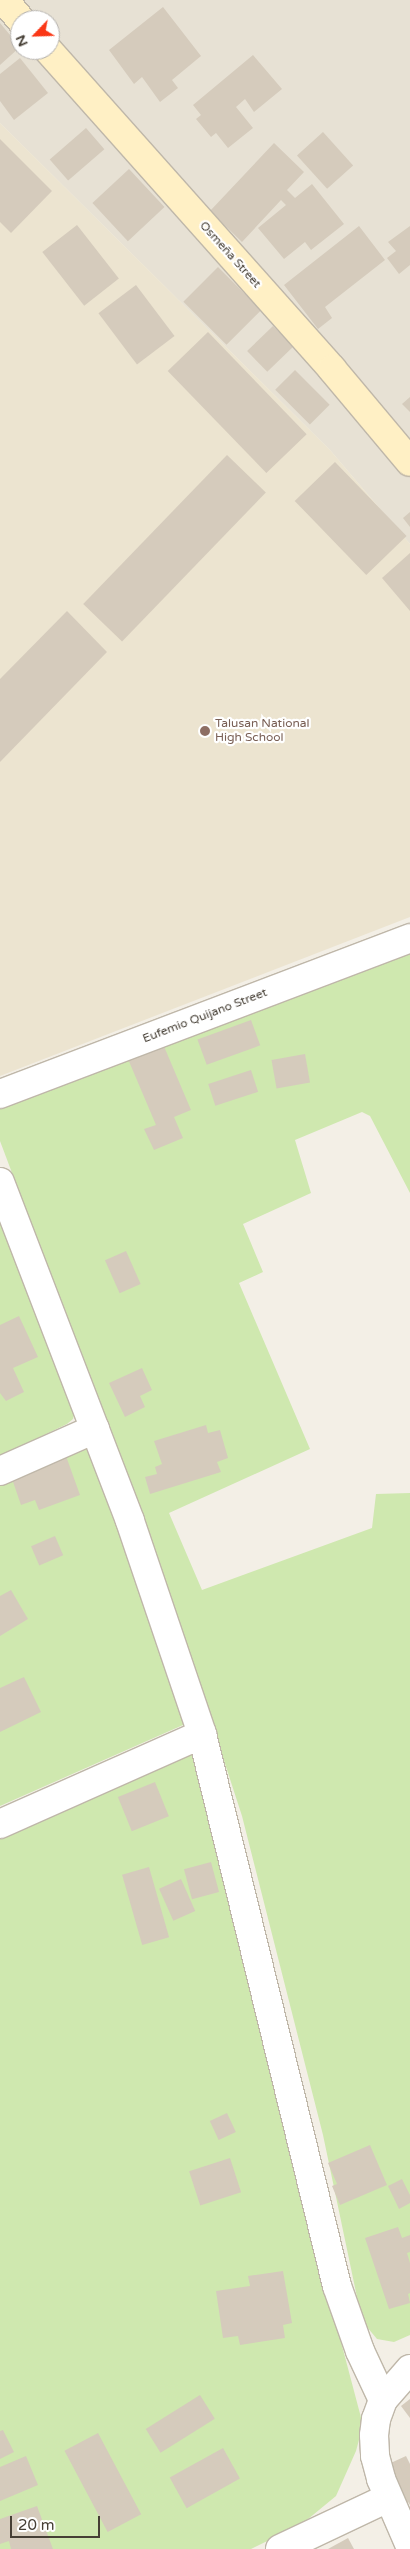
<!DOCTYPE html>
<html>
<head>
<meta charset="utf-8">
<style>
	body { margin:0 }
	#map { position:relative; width:410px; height:2549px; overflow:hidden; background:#f3efe6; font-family:"Varela Round",sans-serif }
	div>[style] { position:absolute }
	.residential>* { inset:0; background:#e7e1d4 }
	.education>* { inset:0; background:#ece4d0 }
	.green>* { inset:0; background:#cfe8af }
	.building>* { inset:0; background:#d5cbbc; transform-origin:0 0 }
	.roads { filter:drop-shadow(1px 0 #bfb7a9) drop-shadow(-1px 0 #bfb7a9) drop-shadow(0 1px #bfb7a9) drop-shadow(0 -1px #bfb7a9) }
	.street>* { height:28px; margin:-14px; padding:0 14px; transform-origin:14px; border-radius:14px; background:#fff }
	.secondary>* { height:28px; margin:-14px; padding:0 14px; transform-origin:14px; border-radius:14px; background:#fff0c5 }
	.dots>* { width:14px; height:14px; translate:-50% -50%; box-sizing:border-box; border:2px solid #fff; border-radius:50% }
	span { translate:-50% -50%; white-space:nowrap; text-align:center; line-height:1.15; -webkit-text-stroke:4.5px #fff; paint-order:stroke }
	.street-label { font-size:12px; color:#463f35 }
	.education-label { font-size:12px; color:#785e54 }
	.left { translate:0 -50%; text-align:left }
	.north { position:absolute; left:10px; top:10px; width:50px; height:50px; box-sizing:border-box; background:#fff; border:1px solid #b5b2ae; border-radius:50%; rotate:246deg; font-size:14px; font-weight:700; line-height:20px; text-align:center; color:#463f35 }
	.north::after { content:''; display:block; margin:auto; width:18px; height:22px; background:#fa3716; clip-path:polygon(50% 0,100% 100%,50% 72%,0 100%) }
	.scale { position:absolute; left:10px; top:2516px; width:90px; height:22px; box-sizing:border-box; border:2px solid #463f35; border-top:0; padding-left:6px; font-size:15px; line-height:18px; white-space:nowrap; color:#463f35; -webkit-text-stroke:4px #fff; paint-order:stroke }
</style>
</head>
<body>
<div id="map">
	<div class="residential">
		<div style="clip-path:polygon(evenodd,0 0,410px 0,410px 544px,330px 450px,0 123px,0 0,20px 20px,50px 20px,50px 50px,20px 50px,20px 20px)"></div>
	</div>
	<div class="education">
		<div style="clip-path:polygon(0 123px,330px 450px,410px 544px,410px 917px,0 1076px)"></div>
	</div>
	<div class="green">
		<div style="clip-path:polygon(410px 953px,410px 1193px,370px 1116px,362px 1112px,295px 1140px,311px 1193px,243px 1224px,263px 1272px,239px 1283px,310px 1449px,169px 1513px,202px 1590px,372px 1528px,376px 1494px,410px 1493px,410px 2335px,394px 2342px,377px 2339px,362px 2321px,323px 2135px,242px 1816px,164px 1576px,0 1141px,0 1108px,9px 1100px,394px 955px)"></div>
		<div style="clip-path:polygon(0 1211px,75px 1411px,73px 1419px,67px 1424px,0 1456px)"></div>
		<div style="clip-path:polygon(93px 1447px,188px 1714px,183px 1725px,0 1806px,0 1481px)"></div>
		<div style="clip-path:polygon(190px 1749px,237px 1901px,332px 2308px,363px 2425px,356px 2451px,336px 2496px,302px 2524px,251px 2549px,0 2549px,0 1834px)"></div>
	</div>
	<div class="building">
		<div style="clip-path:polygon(163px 7px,201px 56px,172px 80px,178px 88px,160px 102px,142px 77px,134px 84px,109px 50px)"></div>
		<div style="clip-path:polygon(0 23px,20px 47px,0 65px)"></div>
		<div style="clip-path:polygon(253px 55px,282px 89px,254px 112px,245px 99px,236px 107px,253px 128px,228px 148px,216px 133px,211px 137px,196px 119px,201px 115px,193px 105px)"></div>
		<div style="clip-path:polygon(20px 58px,48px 93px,14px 120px,0 101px,0 74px)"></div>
		<div style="left:86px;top:128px;width:28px;height:48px;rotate:49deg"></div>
		<div style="left:323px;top:132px;width:45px;height:35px;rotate:48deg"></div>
		<div style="clip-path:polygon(0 139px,52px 191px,11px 233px,0 222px)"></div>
		<div style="clip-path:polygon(274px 143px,304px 172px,287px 190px,295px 198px,312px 184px,344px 224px,311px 250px,305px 242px,284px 259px,258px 228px,286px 205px,281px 200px,242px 242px,210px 211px)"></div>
		<div style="left:129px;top:169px;width:52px;height:50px;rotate:47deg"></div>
		<div style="left:77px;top:225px;width:68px;height:44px;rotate:52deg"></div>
		<div style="clip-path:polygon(359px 226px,385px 260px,325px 307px,332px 318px,318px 329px,284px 285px)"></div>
		<div style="clip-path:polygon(410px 226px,410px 265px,399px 274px,387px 258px,396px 251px,388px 242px)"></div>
		<div style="left:218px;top:267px;width:61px;height:49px;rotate:45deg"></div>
		<div style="left:136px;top:285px;width:64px;height:47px;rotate:53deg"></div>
		<div style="left:273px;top:326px;width:29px;height:36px;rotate:46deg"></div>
		<div style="left:208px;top:332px;width:142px;height:56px;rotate:46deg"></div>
		<div style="left:295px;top:370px;width:49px;height:28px;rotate:45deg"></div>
		<div style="clip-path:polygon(410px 397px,410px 412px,402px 404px)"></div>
		<div style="left:227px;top:455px;width:54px;height:207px;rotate:44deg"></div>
		<div style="left:335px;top:462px;width:103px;height:56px;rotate:46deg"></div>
		<div style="clip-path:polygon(410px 512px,410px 527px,403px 518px)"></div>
		<div style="clip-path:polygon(410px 553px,410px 611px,382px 578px)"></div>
		<div style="clip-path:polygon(67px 611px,107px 652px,0 762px,0 679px)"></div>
		<div style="left:251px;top:1020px;width:27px;height:57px;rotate:70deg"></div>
		<div style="clip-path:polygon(163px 1044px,191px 1110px,174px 1117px,183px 1138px,154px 1150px,144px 1129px,156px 1125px,128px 1059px)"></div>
		<div style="left:305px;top:1054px;width:29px;height:34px;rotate:80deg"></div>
		<div style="left:251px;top:1070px;width:23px;height:45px;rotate:72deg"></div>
		<div style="left:126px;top:1251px;width:36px;height:23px;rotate:66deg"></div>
		<div style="clip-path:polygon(19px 1316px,38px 1357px,13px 1368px,24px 1392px,6px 1401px,0 1393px,0 1325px)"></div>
		<div style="clip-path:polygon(142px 1368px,152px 1390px,140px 1396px,145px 1407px,125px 1417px,109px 1383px)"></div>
		<div style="clip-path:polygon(206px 1425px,208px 1433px,220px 1430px,228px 1458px,217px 1462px,221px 1472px,150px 1494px,145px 1477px,157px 1474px,155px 1467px,162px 1464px,154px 1441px)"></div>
		<div style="clip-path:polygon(66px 1456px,80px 1495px,39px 1510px,35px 1500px,21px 1505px,11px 1476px)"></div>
		<div style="left:55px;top:1536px;width:21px;height:26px;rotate:67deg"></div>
		<div style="clip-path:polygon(11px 1590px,28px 1619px,0 1636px,0 1596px)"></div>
		<div style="clip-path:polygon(24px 1677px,41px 1712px,0 1732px,0 1688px)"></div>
		<div style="left:155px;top:1782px;width:37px;height:40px;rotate:68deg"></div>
		<div style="left:211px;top:1862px;width:31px;height:28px;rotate:75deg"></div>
		<div style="left:149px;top:1867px;width:73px;height:28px;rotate:74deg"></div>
		<div style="left:181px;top:1879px;width:35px;height:24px;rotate:66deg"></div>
		<div style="left:227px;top:2113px;width:21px;height:19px;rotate:65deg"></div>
		<div style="clip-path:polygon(370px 2145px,387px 2185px,340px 2205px,332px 2186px,337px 2184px,328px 2163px)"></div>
		<div style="left:230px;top:2158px;width:36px;height:43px;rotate:72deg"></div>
		<div style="clip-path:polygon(402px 2179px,410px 2195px,410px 2203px,399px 2209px,388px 2186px)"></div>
		<div style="clip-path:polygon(398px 2227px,402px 2238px,410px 2235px,410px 2252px,407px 2253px,410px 2263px,410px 2293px,408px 2294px,410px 2303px,389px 2309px,365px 2238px)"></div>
		<div style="clip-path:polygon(283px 2271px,292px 2323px,283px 2325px,285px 2338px,240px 2345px,238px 2336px,223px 2338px,216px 2291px,250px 2286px,248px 2276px)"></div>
		<div style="left:200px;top:2395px;width:28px;height:64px;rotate:58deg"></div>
		<div style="clip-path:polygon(410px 2399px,410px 2418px,401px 2406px)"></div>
		<div style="clip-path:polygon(3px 2430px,14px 2452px,0 2459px,0 2431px)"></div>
		<div style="left:98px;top:2433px;width:92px;height:38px;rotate:62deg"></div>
		<div style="left:223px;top:2448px;width:35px;height:61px;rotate:61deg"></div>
		<div style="clip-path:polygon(26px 2456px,38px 2485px,0 2501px,0 2467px)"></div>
		<div style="clip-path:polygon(406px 2456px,410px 2464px,410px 2505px,408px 2502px,400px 2506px,382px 2467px)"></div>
		<div style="clip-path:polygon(37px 2506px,53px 2549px,11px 2549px,9px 2541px,0 2544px,0 2519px)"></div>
		<div style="clip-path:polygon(348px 2538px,354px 2549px,328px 2549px)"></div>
	</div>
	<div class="roads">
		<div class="street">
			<div style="left:0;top:1094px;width:439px;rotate:-20.8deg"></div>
			<div style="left:0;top:1182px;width:363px;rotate:69deg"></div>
			<div style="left:130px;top:1521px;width:225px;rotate:71.3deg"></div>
			<div style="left:202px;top:1734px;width:568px;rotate:76.26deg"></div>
			<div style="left:337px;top:2286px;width:69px;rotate:70.5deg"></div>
			<div style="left:360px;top:2351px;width:54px;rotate:64.9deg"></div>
			<div style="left:0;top:1471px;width:104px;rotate:-23.9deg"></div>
			<div style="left:0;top:1824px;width:221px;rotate:-24deg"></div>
			<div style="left:410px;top:2369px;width:41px;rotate:131.1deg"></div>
			<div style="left:383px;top:2400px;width:20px;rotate:110deg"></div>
			<div style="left:376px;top:2419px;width:16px;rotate:97deg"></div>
			<div style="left:374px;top:2435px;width:21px;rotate:87deg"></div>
			<div style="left:375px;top:2456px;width:24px;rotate:75deg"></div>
			<div style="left:381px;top:2479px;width:73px;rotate:66.6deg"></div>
			<div style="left:280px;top:2549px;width:119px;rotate:-25.3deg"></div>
		</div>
		<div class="secondary">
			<div style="left:4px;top:0;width:26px;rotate:50deg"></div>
			<div style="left:48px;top:50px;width:427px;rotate:48.3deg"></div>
			<div style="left:332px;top:369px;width:121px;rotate:50deg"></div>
		</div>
	</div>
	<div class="dots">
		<div style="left:205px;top:731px;background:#8d6e63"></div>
	</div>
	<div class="street-label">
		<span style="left:230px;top:255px;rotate:48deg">Osmeña Street</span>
		<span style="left:205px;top:1016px;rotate:-21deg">Eufemio Quijano Street</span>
	</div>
	<div class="education-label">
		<span class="left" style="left:215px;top:731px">Talusan National<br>High School</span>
	</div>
	<div class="north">N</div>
	<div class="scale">20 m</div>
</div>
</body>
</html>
